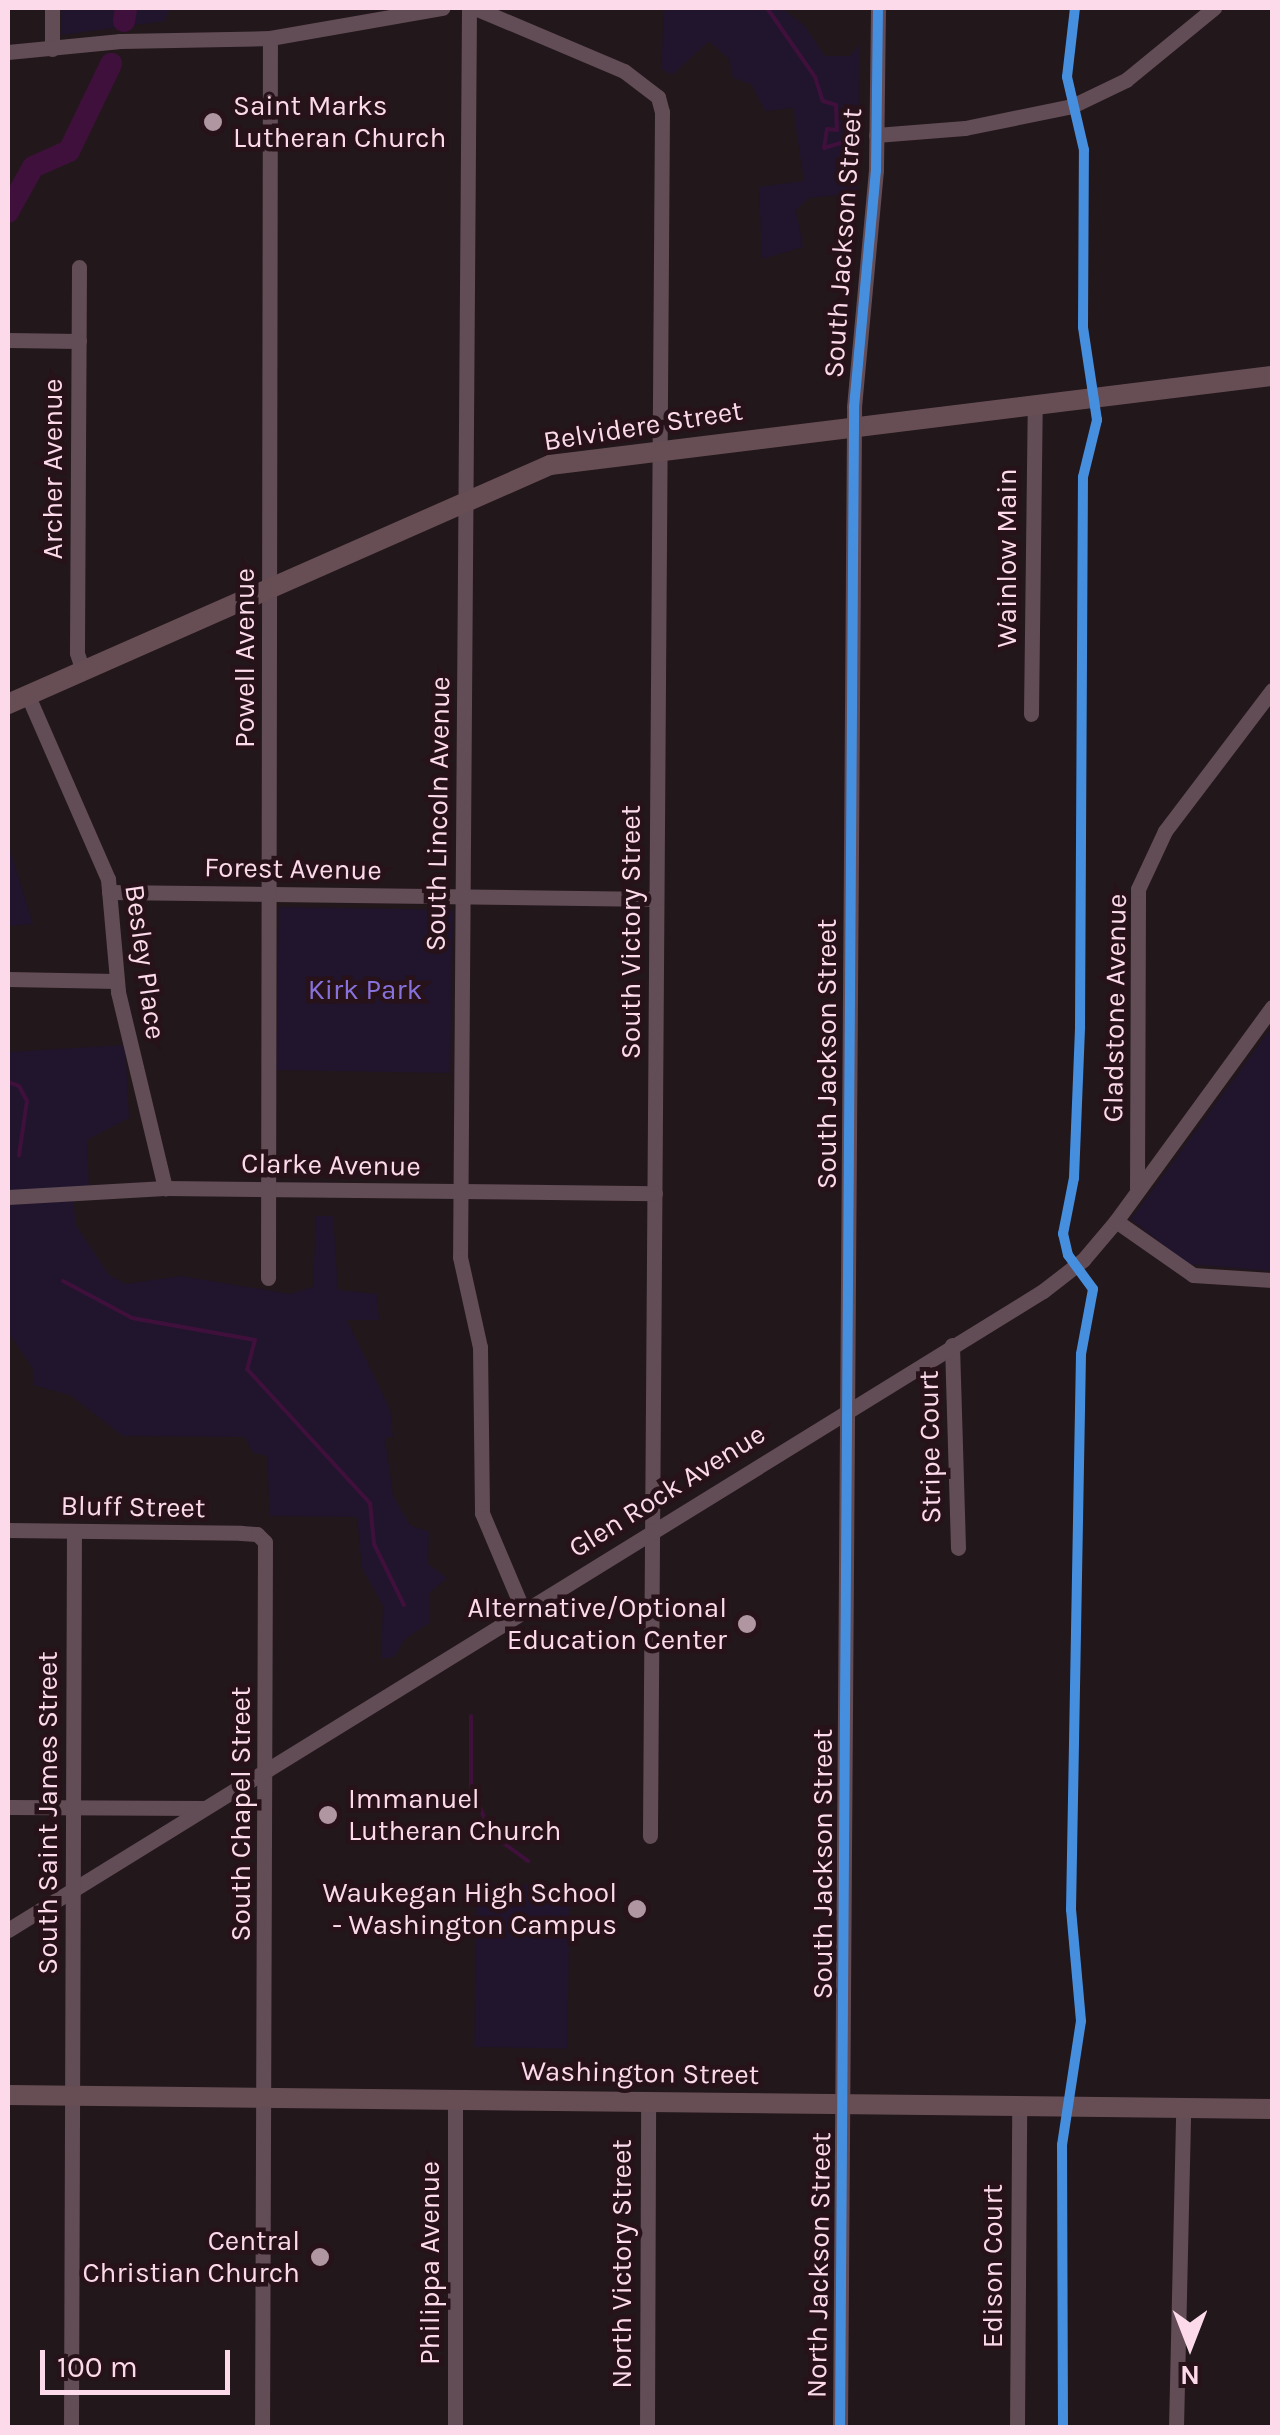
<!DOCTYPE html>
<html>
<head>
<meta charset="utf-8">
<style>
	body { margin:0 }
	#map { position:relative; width:1280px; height:2435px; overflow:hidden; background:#22171b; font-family:Karla,sans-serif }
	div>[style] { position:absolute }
	.green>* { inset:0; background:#20152d; transform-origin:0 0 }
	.stream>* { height:4px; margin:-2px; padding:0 2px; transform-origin:2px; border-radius:2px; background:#40103c }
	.river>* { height:22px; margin:-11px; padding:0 11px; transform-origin:11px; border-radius:11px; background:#40103c }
	.minor>* { height:15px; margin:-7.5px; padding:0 7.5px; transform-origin:7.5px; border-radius:7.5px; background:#624c56 }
	.major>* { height:20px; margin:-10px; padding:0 10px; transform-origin:10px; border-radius:10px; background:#674e54 }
	.cycleway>* { height:10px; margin:-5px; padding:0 5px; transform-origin:5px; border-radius:5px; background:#468fdf }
	.dots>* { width:28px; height:28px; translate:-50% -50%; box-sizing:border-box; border:5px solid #27121a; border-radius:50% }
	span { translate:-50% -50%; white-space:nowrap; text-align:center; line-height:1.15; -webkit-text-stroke:9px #27121a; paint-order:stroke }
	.poi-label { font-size:28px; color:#fcdae9 }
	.left { translate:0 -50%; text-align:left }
	.right { translate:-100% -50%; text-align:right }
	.street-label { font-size:28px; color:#fcdae9 }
	.park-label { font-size:28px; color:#8672da }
	.frame { position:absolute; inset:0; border:10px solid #fcdae9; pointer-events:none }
	.north { position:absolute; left:1140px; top:2295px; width:100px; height:100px; -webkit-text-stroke:8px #27121a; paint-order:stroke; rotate:180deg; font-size:28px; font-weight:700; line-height:40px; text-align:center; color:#fcdae9 }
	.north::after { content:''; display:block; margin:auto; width:35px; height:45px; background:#fcdae9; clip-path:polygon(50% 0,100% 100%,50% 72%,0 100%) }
	.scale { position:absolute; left:40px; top:2350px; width:190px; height:45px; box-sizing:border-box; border:5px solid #fcdae9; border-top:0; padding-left:12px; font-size:30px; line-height:35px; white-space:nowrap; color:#fcdae9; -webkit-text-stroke:8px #27121a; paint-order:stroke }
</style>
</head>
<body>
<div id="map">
	<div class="green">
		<div style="clip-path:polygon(62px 8px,170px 8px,165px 21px,62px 35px)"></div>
		<div style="clip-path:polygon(669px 8px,781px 8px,804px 25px,825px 56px,850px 56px,859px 45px,858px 193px,809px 198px,796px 210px,803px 247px,762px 259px,759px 187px,804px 181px,793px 108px,765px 111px,751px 84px,733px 78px,729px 59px,709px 41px,672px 75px,661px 69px,664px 10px)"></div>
		<div style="clip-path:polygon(8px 843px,33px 924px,8px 926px)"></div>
		<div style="left:279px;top:907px;width:174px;height:163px;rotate:1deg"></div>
		<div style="clip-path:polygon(1272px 1027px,1272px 1271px,1187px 1264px,1131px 1219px)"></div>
		<div style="clip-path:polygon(125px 1045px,129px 1118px,87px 1140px,89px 1190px,8px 1192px,8px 1052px)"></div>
		<div style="clip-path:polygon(73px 1201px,76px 1225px,109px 1275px,126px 1284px,181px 1276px,290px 1294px,313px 1287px,316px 1216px,333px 1216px,338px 1290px,377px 1294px,379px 1320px,347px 1320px,390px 1409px,393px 1437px,385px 1438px,393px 1496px,410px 1525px,429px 1532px,428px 1564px,447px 1578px,429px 1593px,429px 1623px,405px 1639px,394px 1657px,381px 1659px,383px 1606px,362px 1568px,357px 1517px,270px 1516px,267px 1456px,252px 1452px,245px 1437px,123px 1436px,70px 1395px,33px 1385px,33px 1369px,8px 1332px,8px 1205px)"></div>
		<div style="left:477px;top:1884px;width:93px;height:163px;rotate:1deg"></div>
	</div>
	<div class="stream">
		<div style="left:767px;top:8px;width:84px;rotate:55.2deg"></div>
		<div style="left:815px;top:77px;width:25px;rotate:72deg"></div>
		<div style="left:823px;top:101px;width:14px;rotate:17deg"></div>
		<div style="left:836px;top:105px;width:25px;rotate:88deg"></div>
		<div style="left:837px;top:130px;width:10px;rotate:-174deg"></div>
		<div style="left:827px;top:129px;width:19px;rotate:99deg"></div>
		<div style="left:824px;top:148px;width:34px;rotate:-17deg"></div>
		<div style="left:8px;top:1082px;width:12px;rotate:20deg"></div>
		<div style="left:19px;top:1086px;width:17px;rotate:62deg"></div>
		<div style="left:27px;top:1101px;width:55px;rotate:98.4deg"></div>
		<div style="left:63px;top:1281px;width:78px;rotate:28.2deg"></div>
		<div style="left:132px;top:1318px;width:125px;rotate:10.1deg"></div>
		<div style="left:255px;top:1340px;width:30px;rotate:105deg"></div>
		<div style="left:247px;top:1369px;width:182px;rotate:47.5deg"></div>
		<div style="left:370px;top:1503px;width:41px;rotate:84.4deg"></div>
		<div style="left:374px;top:1544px;width:68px;rotate:63.8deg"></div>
		<div style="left:471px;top:1716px;width:70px;rotate:90deg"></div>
		<div style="left:471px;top:1786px;width:52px;rotate:67.4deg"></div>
		<div style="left:491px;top:1834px;width:46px;rotate:36.1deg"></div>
	</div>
	<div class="river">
		<div style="left:124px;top:21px;width:13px;rotate:-81deg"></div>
		<div style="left:8px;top:212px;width:51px;rotate:-60.9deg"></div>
		<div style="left:33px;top:167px;width:39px;rotate:-24deg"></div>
		<div style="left:69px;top:151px;width:97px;rotate:-64.2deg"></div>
	</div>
	<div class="minor">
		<div style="left:469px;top:8px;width:1249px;rotate:90.41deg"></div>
		<div style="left:460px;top:1257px;width:92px;rotate:77.5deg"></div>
		<div style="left:480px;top:1347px;width:166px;rotate:89.3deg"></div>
		<div style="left:482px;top:1513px;width:105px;rotate:67.1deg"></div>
		<div style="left:475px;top:8px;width:162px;rotate:22.9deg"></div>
		<div style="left:624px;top:71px;width:43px;rotate:37.4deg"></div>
		<div style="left:658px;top:97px;width:16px;rotate:75deg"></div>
		<div style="left:662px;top:112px;width:1724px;rotate:90.4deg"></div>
		<div style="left:52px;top:49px;width:41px;rotate:-90deg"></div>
		<div style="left:8px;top:52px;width:113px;rotate:-5.6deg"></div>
		<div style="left:120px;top:41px;width:150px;rotate:-1.1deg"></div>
		<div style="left:270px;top:38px;width:175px;rotate:-9.9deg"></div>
		<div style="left:876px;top:135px;width:89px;rotate:-4.5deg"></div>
		<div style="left:965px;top:128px;width:109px;rotate:-11.6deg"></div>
		<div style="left:1072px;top:106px;width:60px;rotate:-25.7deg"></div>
		<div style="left:1126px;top:80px;width:114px;rotate:-39.3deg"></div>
		<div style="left:79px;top:267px;width:386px;rotate:90.3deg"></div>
		<div style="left:77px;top:653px;width:19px;rotate:72deg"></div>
		<div style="left:8px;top:340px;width:71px;rotate:0.8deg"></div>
		<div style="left:28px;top:696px;width:200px;rotate:66.4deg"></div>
		<div style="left:108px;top:879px;width:113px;rotate:84.9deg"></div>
		<div style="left:118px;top:992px;width:202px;rotate:76.5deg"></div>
		<div style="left:1031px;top:714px;width:311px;rotate:-89.3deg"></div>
		<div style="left:109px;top:892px;width:547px;rotate:0.73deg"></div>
		<div style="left:8px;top:979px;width:109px;rotate:1.1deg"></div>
		<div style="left:1137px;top:1188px;width:299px;rotate:-89.8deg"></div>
		<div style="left:1138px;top:889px;width:64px;rotate:-65deg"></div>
		<div style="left:1165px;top:831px;width:177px;rotate:-52.8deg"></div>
		<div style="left:8px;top:1197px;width:157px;rotate:-3.3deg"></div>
		<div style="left:165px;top:1188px;width:490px;rotate:0.6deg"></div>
		<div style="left:1116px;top:1221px;width:94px;rotate:35deg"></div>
		<div style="left:1193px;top:1275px;width:79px;rotate:3.6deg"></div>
		<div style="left:268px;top:1278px;width:1240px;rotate:-89.91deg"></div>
		<div style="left:952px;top:1345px;width:203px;rotate:88.3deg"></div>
		<div style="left:8px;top:1530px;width:233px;rotate:0.7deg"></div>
		<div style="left:241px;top:1533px;width:16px;rotate:4deg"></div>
		<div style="left:257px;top:1534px;width:11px;rotate:45deg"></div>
		<div style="left:265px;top:1542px;width:886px;rotate:90.19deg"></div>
		<div style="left:8px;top:1807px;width:195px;rotate:0.3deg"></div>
		<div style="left:8px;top:1930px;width:1216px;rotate:-31.69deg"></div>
		<div style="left:1043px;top:1291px;width:51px;rotate:-37.8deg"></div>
		<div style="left:1083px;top:1260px;width:51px;rotate:-49.8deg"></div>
		<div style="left:1116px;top:1221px;width:265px;rotate:-53.9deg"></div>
		<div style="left:71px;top:2428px;width:897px;rotate:-89.81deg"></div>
		<div style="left:455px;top:2428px;width:329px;rotate:-90deg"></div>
		<div style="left:647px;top:2428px;width:328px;rotate:-89.8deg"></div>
		<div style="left:840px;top:2428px;width:2021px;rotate:-89.6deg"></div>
		<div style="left:854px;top:407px;width:237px;rotate:-84.7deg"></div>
		<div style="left:876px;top:171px;width:163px;rotate:-89.3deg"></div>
		<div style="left:1017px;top:2428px;width:323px;rotate:-89.6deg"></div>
		<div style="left:1176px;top:2428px;width:320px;rotate:-88.7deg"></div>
	</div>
	<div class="major">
		<div style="left:8px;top:704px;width:592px;rotate:-23.8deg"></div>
		<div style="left:550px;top:465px;width:727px;rotate:-7.03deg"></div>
		<div style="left:8px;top:2095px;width:1264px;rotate:0.63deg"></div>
	</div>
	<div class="cycleway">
		<div style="left:840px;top:2428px;width:2021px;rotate:-89.6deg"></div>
		<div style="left:854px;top:407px;width:237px;rotate:-84.7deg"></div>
		<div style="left:876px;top:171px;width:163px;rotate:-89.3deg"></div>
		<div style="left:1063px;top:2428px;width:283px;rotate:-90.2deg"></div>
		<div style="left:1062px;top:2145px;width:125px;rotate:-81.3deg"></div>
		<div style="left:1081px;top:2021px;width:111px;rotate:-95.1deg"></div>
		<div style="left:1071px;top:1910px;width:556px;rotate:-88.97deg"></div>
		<div style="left:1081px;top:1354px;width:66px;rotate:-79.5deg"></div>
		<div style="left:1093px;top:1289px;width:42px;rotate:-126.3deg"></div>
		<div style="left:1068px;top:1255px;width:22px;rotate:-103deg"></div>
		<div style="left:1063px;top:1234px;width:57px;rotate:-78.9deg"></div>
		<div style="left:1074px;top:1178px;width:152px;rotate:-87.7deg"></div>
		<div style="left:1080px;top:1026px;width:549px;rotate:-89.69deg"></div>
		<div style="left:1083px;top:477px;width:59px;rotate:-76.2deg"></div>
		<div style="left:1097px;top:420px;width:94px;rotate:-98.6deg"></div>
		<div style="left:1083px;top:327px;width:177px;rotate:-89.7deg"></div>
		<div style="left:1084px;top:150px;width:75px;rotate:-103.1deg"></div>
		<div style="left:1067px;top:77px;width:69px;rotate:-83.4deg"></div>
	</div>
	<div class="dots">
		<div style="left:213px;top:122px;background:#b096a1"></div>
		<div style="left:747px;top:1624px;background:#b096a1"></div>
		<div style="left:328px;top:1815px;background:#b096a1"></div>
		<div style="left:637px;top:1909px;background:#b096a1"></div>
		<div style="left:320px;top:2257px;background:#b096a1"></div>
	</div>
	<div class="poi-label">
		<span class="left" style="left:233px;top:122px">Saint Marks<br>Lutheran Church</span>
		<span class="right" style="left:727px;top:1624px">Alternative/Optional<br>Education Center</span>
		<span class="left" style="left:348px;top:1815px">Immanuel<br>Lutheran Church</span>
		<span class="right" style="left:617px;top:1909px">Waukegan High School<br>- Washington Campus</span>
		<span class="right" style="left:300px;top:2257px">Central<br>Christian Church</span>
	</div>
	<div class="street-label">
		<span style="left:843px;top:243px;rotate:-86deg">South Jackson Street</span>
		<span style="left:643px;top:426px;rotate:-9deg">Belvidere Street</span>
		<span style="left:53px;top:469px;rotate:-90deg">Archer Avenue</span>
		<span style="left:1007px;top:558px;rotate:-90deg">Wainlow Main</span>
		<span style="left:245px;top:658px;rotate:-90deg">Powell Avenue</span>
		<span style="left:438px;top:814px;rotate:-89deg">South Lincoln Avenue</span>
		<span style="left:293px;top:869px;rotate:1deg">Forest Avenue</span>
		<span style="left:631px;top:932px;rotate:-90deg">South Victory Street</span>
		<span style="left:145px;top:962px;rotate:82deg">Besley Place</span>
		<span style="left:1115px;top:1008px;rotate:-89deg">Gladstone Avenue</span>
		<span style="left:827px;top:1054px;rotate:-90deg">South Jackson Street</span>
		<span style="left:331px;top:1165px;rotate:1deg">Clarke Avenue</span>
		<span style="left:930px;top:1447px;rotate:-91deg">Stripe Court</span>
		<span style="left:667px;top:1491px;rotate:-32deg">Glen Rock Avenue</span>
		<span style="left:133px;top:1507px;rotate:1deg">Bluff Street</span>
		<span style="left:48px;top:1813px;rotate:-90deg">South Saint James Street</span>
		<span style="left:241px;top:1814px;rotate:-90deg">South Chapel Street</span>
		<span style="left:823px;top:1864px;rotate:-90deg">South Jackson Street</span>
		<span style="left:640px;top:2073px;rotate:1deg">Washington Street</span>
		<span style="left:430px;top:2263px;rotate:-90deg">Philippa Avenue</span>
		<span style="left:622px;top:2264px;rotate:-90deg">North Victory Street</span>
		<span style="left:819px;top:2265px;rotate:-89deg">North Jackson Street</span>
		<span style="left:993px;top:2266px;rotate:-90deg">Edison Court</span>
	</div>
	<div class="park-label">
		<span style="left:365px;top:990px">Kirk Park</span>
	</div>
	<div class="frame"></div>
	<div class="north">N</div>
	<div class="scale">100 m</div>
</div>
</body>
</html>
